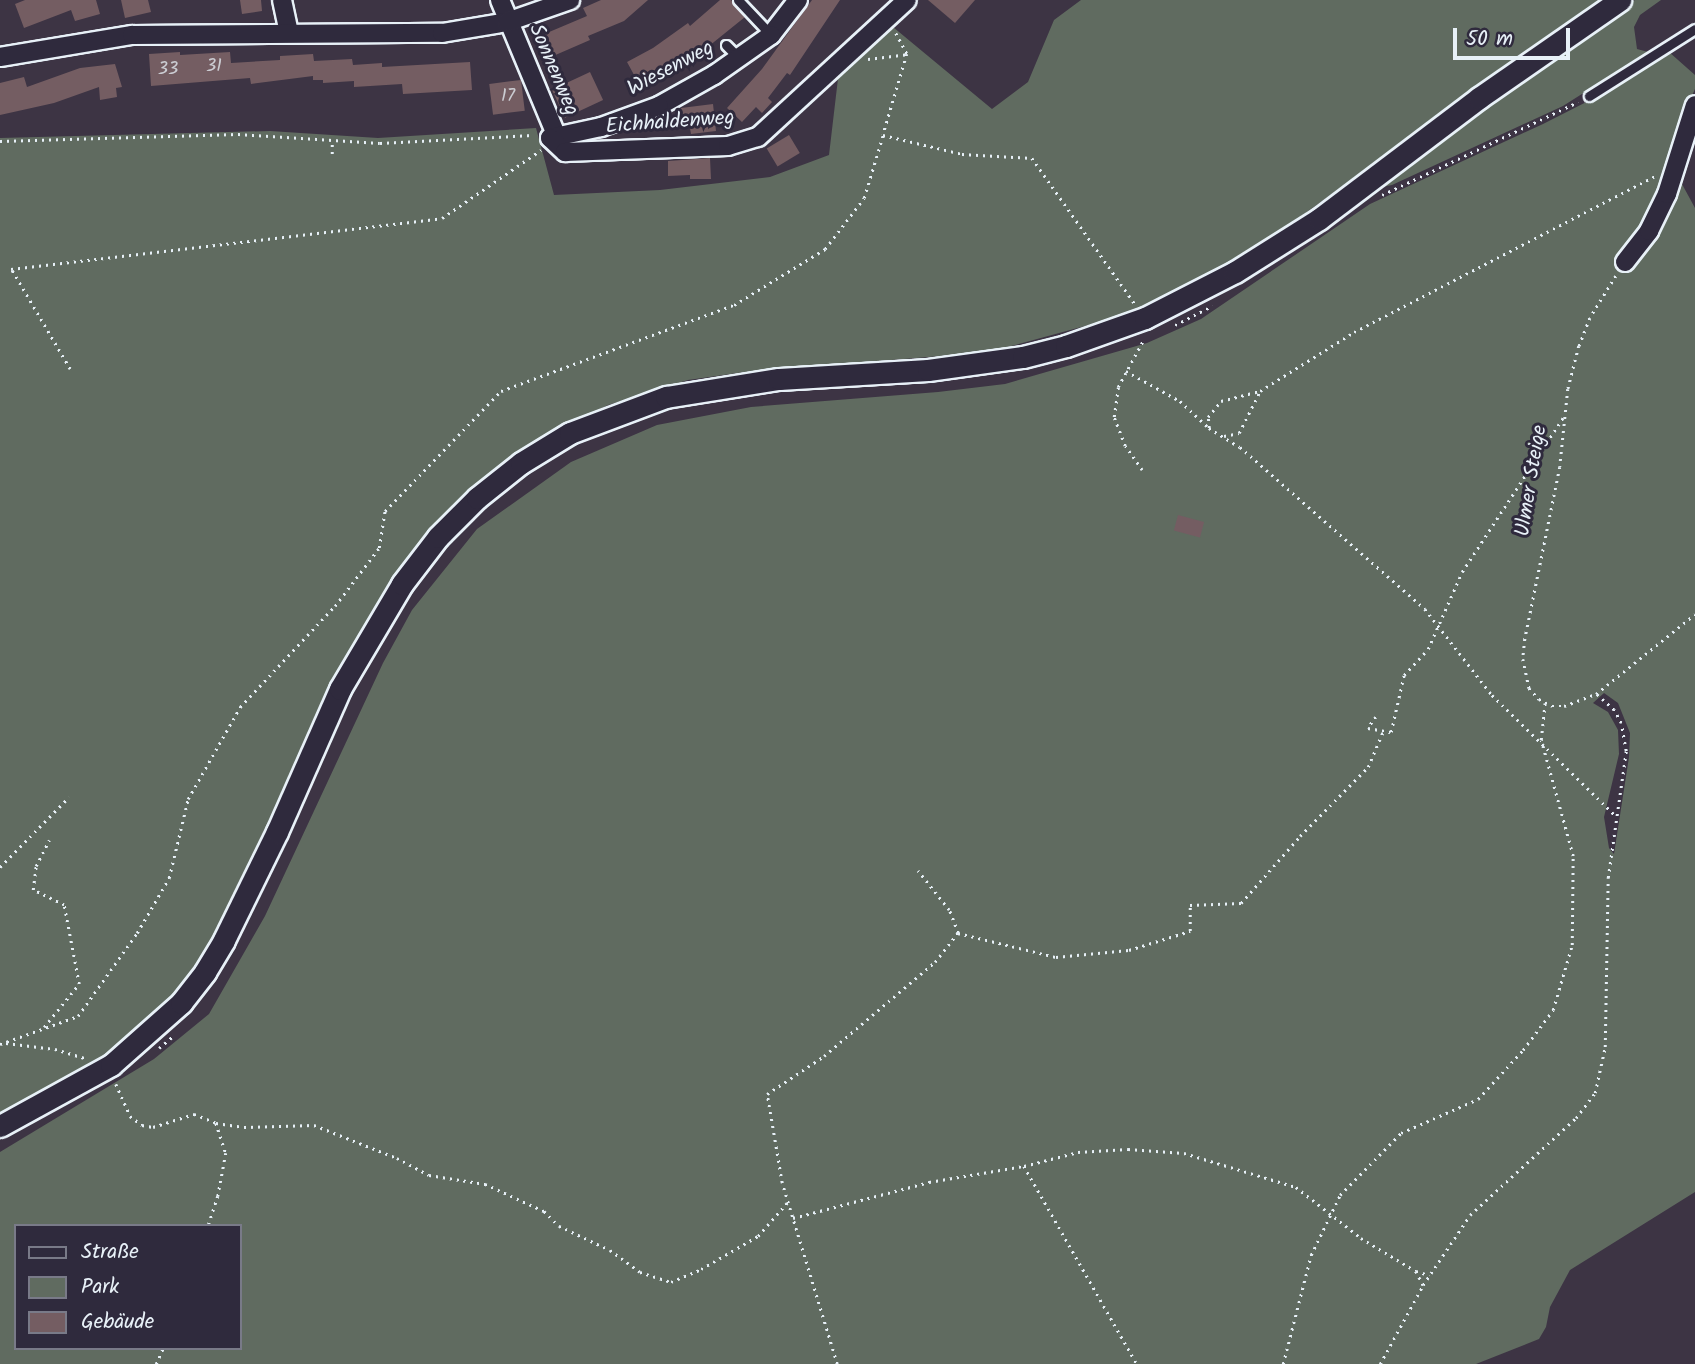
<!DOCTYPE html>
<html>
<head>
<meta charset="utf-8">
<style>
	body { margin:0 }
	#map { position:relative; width:1695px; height:1364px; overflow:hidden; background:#3d3444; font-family:Kalam,sans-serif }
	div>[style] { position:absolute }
	.green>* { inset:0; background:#606b60 }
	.building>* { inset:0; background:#745d62; transform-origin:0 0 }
	.path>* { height:2.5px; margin-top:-1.25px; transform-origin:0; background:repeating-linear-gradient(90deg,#e8f1f8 0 2px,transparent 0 7px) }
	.roads { filter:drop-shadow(2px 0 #e8f1f8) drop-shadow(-2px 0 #e8f1f8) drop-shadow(0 2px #e8f1f8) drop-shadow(0 -2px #e8f1f8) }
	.service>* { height:9px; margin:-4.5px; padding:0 4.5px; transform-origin:4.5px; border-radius:4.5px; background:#2f2a3d }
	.minor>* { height:18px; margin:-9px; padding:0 9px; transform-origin:9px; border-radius:9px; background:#2f2a3d }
	.tertiary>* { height:21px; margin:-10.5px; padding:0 10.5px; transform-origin:10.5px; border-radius:10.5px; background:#2f2a3d }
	span { translate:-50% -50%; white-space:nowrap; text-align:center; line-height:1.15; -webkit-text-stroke:6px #2f2a3d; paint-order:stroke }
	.number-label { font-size:18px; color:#cbccd2 }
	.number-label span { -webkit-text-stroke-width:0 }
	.street-label { font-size:21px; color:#e8f1f8 }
	.legend { position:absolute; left:14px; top:1224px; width:228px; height:126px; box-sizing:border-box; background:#2f2a3d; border:2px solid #797a88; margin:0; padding:9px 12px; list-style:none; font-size:21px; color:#e8f1f8 }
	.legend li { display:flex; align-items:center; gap:14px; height:35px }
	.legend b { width:35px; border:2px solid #797a88 }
	.scale { position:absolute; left:1453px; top:28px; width:117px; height:32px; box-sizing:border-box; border:4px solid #e8f1f8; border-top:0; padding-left:9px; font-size:21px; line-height:24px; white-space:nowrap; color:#e8f1f8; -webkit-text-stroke:5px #2f2a3d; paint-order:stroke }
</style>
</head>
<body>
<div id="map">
	<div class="green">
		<div style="clip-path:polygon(1081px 0,1599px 0,1289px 225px,1201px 279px,1154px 301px,1118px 317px,1004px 348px,941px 356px,745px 372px,688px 380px,608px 405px,566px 426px,469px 492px,428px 530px,354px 644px,223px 925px,198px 968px,160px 1011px,106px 1059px,0 1118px,0 138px,270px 131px,378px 138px,536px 128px,554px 195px,660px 190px,770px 177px,829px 155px,839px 70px,893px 27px,992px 109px,1028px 82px,1054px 20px)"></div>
		<div style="clip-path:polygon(1635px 0,1661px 0,1640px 15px,1634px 27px,1637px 49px,1648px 52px,1563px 106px,1392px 185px,1377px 188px,1561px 47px)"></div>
		<div style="clip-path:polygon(evenodd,1669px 52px,1695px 75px,1695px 89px,1680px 122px,1670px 162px,1695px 208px,1695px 1192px,1570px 1270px,1550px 1307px,1546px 1327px,1539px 1339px,1476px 1364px,0 1364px,0 1152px,154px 1059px,209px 1014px,265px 916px,383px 663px,412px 610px,477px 529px,571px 462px,657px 425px,751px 407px,938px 392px,1005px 384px,1147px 343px,1201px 319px,1370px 204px,1543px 124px,1610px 90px,1669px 52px,1604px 693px,1618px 703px,1630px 733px,1629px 757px,1614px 854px,1609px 848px,1604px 817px,1619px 754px,1618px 730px,1608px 712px,1593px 703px,1604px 693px,1669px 52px,16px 1226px,240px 1226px,240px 1348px,16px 1348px,16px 1226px)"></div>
	</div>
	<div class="building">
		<div style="clip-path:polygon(25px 0,96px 0,100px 14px,75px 21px,71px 10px,24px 28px,15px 4px)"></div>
		<div style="clip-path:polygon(121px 0,148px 0,151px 12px,125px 18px)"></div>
		<div style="clip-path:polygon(240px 0,261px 0,262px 11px,242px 14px)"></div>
		<div style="clip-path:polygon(601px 0,648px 0,624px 21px,588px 36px,590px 40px,544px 60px,535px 38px,587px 16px,583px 8px)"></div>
		<div style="clip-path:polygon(720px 0,731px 0,745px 17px,678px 71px,674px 66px,639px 84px,627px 62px,653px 48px,688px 23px,690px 26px)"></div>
		<div style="clip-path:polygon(812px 0,840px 0,790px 75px,787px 73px,768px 98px,772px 102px,762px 113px,756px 107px,742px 122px,727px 108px,762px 69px)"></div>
		<div style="clip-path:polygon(928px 0,975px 0,955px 23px)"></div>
		<div style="clip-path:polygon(180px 52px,180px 55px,230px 52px,231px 63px,280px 60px,280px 56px,313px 54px,314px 61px,352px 59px,353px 65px,382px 63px,382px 67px,470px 62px,472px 90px,403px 94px,402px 84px,354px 87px,354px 81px,323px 83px,323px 80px,313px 80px,313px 76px,251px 84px,250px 78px,151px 86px,149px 54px)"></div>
		<div style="clip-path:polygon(115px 64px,122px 87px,116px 88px,117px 97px,100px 100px,99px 87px,54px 103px,0 115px,0 83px,24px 77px,27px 87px,80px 68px)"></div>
		<div style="left:590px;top:72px;width:31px;height:42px;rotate:65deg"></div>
		<div style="left:521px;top:80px;width:31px;height:32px;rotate:83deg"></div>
		<div style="clip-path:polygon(713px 104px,716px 131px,691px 134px,689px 123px,683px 123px,681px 108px)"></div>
		<div style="left:789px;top:135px;width:21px;height:26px;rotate:59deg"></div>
		<div style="clip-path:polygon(710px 158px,711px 179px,690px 179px,690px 175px,668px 176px,668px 161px)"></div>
		<div style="left:1178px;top:515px;width:27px;height:16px;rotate:15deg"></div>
	</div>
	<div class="path">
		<div style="left:896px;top:33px;width:24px;rotate:62deg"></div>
		<div style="left:907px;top:54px;width:84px;rotate:106.5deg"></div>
		<div style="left:883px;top:135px;width:81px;rotate:13.5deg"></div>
		<div style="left:962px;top:154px;width:70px;rotate:3.3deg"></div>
		<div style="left:1032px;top:158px;width:179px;rotate:54.8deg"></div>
		<div style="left:868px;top:59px;width:39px;rotate:-7deg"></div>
		<div style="left:0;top:141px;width:238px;rotate:-1.7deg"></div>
		<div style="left:238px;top:134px;width:142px;rotate:3.6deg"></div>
		<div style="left:380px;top:143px;width:153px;rotate:-3deg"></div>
		<div style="left:332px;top:154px;width:14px;rotate:-90deg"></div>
		<div style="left:1382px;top:195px;width:217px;rotate:-25.4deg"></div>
		<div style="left:1616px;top:276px;width:49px;rotate:121.8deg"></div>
		<div style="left:1590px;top:318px;width:30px;rotate:111deg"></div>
		<div style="left:1579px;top:346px;width:44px;rotate:104.3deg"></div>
		<div style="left:1568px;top:389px;width:78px;rotate:95.9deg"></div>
		<div style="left:1560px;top:467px;width:176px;rotate:101.5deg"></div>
		<div style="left:1525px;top:639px;width:20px;rotate:96deg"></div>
		<div style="left:1523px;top:659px;width:30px;rotate:78deg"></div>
		<div style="left:1529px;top:688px;width:15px;rotate:48deg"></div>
		<div style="left:1539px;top:699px;width:15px;rotate:28deg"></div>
		<div style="left:1552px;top:706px;width:12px"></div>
		<div style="left:1564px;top:706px;width:34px;rotate:-21deg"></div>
		<div style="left:1596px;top:694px;width:127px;rotate:-38.9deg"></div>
		<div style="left:1175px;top:325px;width:42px;rotate:-27.2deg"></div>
		<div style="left:70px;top:369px;width:116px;rotate:-120.5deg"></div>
		<div style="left:11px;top:269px;width:434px;rotate:-6.7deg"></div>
		<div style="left:442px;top:218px;width:120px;rotate:-34.5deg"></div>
		<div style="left:1126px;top:371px;width:62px;rotate:29.1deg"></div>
		<div style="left:1180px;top:401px;width:40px;rotate:43deg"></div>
		<div style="left:1209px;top:428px;width:36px;rotate:32deg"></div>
		<div style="left:1240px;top:447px;width:246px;rotate:41.2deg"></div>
		<div style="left:1425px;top:609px;width:109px;rotate:52.1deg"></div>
		<div style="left:1492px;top:695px;width:172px;rotate:44.3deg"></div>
		<div style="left:1209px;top:428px;width:11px;rotate:-95deg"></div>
		<div style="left:1208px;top:417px;width:21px;rotate:-51deg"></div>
		<div style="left:1221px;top:401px;width:40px;rotate:-14.4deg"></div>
		<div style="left:1260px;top:391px;width:111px;rotate:-32.1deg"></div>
		<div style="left:1354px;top:332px;width:339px;rotate:-27.4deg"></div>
		<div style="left:1224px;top:436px;width:15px;rotate:-11deg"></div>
		<div style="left:1239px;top:433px;width:47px;rotate:-63.4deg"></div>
		<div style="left:1142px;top:470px;width:29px;rotate:-125deg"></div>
		<div style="left:1125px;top:446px;width:31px;rotate:-111deg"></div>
		<div style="left:1114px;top:417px;width:30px;rotate:-82deg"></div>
		<div style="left:1118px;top:387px;width:55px;rotate:-61.6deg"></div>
		<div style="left:1376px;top:717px;width:14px;rotate:126deg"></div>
		<div style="left:1368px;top:728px;width:23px;rotate:10deg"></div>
		<div style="left:1391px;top:732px;width:58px;rotate:-77.2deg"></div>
		<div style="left:1404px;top:675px;width:35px;rotate:-47deg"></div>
		<div style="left:1428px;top:649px;width:84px;rotate:-66.2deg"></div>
		<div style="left:1462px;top:572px;width:186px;rotate:-56.8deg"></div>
		<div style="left:0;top:867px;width:98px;rotate:-45.4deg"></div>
		<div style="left:958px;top:933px;width:101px;rotate:13.8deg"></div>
		<div style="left:1056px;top:957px;width:73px;rotate:-5.5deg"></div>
		<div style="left:1129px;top:950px;width:64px;rotate:-17.3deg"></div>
		<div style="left:1190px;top:931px;width:26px;rotate:-90deg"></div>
		<div style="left:1190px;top:905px;width:51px;rotate:-2.2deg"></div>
		<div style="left:1241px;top:903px;width:89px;rotate:-48.6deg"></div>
		<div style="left:1300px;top:836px;width:97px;rotate:-45.4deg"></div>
		<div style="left:1368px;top:767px;width:39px;rotate:-67deg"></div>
		<div style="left:44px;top:1027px;width:55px;rotate:-50.9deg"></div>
		<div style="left:79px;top:984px;width:80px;rotate:-100.8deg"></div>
		<div style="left:64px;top:905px;width:34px;rotate:-154deg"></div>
		<div style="left:33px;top:890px;width:24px;rotate:-83deg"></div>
		<div style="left:36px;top:866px;width:29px;rotate:-63deg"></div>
		<div style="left:6px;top:1043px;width:49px;rotate:7deg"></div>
		<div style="left:55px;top:1049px;width:31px;rotate:17deg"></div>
		<div style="left:0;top:1044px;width:83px;rotate:-19.7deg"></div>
		<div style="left:78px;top:1016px;width:102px;rotate:-54.6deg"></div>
		<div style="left:137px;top:933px;width:64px;rotate:-59.8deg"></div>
		<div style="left:169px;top:878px;width:81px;rotate:-76.5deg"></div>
		<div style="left:188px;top:799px;width:106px;rotate:-60.5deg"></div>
		<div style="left:240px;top:707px;width:139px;rotate:-46.8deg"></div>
		<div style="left:335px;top:606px;width:73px;rotate:-52.8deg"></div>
		<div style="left:379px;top:548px;width:37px;rotate:-81deg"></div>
		<div style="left:385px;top:511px;width:167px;rotate:-46deg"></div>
		<div style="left:501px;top:391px;width:248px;rotate:-20.3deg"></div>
		<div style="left:734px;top:305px;width:107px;rotate:-31.6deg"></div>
		<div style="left:825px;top:249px;width:64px;rotate:-52.6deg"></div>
		<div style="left:864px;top:198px;width:66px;rotate:-73.2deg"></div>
		<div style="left:159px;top:1048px;width:17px;rotate:-40deg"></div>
		<div style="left:116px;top:1084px;width:35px;rotate:66deg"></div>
		<div style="left:130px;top:1116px;width:15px;rotate:37deg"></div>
		<div style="left:142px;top:1125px;width:11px;rotate:10deg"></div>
		<div style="left:153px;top:1127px;width:43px;rotate:-17.6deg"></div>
		<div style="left:194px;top:1114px;width:24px;rotate:22deg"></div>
		<div style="left:216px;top:1123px;width:32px;rotate:72deg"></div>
		<div style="left:226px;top:1153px;width:44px;rotate:100.5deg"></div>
		<div style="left:218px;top:1196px;width:32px;rotate:108deg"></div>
		<div style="left:216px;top:1123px;width:28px;rotate:8deg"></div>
		<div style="left:244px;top:1127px;width:70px;rotate:-1.6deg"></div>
		<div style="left:314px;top:1125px;width:89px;rotate:21.7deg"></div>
		<div style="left:397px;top:1158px;width:36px;rotate:28deg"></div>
		<div style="left:429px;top:1175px;width:57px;rotate:9.1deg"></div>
		<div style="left:485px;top:1184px;width:65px;rotate:24.6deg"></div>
		<div style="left:544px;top:1211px;width:21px;rotate:45deg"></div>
		<div style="left:559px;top:1226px;width:56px;rotate:25.2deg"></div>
		<div style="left:610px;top:1250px;width:37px;rotate:36deg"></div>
		<div style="left:640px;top:1272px;width:33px;rotate:18deg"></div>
		<div style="left:671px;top:1282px;width:33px;rotate:-23deg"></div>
		<div style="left:701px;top:1269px;width:66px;rotate:-30.1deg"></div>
		<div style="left:758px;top:1236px;width:44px;rotate:-48.7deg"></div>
		<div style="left:1024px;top:1166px;width:228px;rotate:60.3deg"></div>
		<div style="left:793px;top:1218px;width:141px;rotate:-14.8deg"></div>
		<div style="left:929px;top:1182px;width:96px;rotate:-9.6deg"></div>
		<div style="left:1024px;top:1166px;width:56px;rotate:-14.5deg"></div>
		<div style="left:1078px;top:1152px;width:50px;rotate:-3.4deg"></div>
		<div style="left:1128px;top:1149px;width:56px;rotate:4.1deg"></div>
		<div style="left:1184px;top:1153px;width:117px;rotate:16.9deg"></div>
		<div style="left:1296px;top:1187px;width:83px;rotate:38.1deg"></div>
		<div style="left:1361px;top:1238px;width:64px;rotate:31deg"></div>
		<div style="left:1416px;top:1271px;width:16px;rotate:63deg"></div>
		<div style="left:1416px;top:1271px;width:14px;rotate:17deg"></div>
		<div style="left:156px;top:1364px;width:17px;rotate:-66deg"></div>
		<div style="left:837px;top:1364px;width:189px;rotate:-106.9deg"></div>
		<div style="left:782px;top:1183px;width:90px;rotate:-99.6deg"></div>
		<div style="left:767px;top:1094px;width:69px;rotate:-33.7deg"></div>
		<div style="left:824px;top:1056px;width:145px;rotate:-40.3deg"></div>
		<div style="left:935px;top:962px;width:37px;rotate:-52deg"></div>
		<div style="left:958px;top:933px;width:25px;rotate:-111deg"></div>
		<div style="left:949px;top:910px;width:50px;rotate:-128.5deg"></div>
		<div style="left:1283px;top:1364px;width:113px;rotate:-75.6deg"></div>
		<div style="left:1311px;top:1255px;width:67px;rotate:-64.2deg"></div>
		<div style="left:1340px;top:1195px;width:87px;rotate:-45.5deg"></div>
		<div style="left:1401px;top:1133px;width:84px;rotate:-23.8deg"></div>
		<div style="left:1478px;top:1099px;width:67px;rotate:-47.4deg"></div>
		<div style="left:1523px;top:1050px;width:50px;rotate:-53.1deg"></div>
		<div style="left:1553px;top:1010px;width:68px;rotate:-73.7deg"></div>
		<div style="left:1572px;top:945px;width:89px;rotate:-89.4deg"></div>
		<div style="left:1573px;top:856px;width:120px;rotate:-105.4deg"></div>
		<div style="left:1541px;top:740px;width:37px;rotate:-84deg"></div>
		<div style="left:1380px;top:1364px;width:90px;rotate:-61.4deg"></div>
		<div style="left:1423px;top:1285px;width:84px;rotate:-56.1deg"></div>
		<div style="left:1470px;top:1215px;width:144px;rotate:-42.5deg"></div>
		<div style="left:1576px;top:1118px;width:31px;rotate:-53deg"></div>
		<div style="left:1595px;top:1093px;width:47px;rotate:-77.7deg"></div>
		<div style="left:1605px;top:1047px;width:169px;rotate:-89deg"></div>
		<div style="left:1608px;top:878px;width:128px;rotate:-81.9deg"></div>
		<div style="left:1626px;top:751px;width:28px;rotate:-100deg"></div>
		<div style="left:1621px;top:723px;width:15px;rotate:-118deg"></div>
		<div style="left:1614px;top:710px;width:24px;rotate:-138deg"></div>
	</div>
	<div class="roads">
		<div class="service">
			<div style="left:738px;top:0;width:48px;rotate:46.7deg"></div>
			<div style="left:726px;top:45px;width:18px;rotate:45deg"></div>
			<div style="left:1589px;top:96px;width:125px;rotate:-32.3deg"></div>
		</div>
		<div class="minor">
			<div style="left:282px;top:0;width:33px;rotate:78deg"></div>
			<div style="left:500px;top:0;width:148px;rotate:67.4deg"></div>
			<div style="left:798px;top:0;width:44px;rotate:127.6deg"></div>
			<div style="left:771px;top:35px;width:70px;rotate:144.9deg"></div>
			<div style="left:714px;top:75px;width:63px;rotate:150.6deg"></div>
			<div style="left:659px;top:106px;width:62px;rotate:160.1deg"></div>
			<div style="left:601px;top:127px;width:52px;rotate:167.8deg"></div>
			<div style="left:550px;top:138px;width:21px;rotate:43deg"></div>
			<div style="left:565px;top:152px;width:163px;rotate:-2.1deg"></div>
			<div style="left:728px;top:146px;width:31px;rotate:-17deg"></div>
			<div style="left:758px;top:137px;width:202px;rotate:-42.6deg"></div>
			<div style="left:0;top:57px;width:134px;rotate:-9.5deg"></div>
			<div style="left:132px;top:35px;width:310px;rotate:-0.4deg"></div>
			<div style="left:442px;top:33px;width:66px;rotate:-9.6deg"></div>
			<div style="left:507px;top:22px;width:67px;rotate:-19.2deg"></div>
			<div style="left:1625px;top:262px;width:39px;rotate:-52deg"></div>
			<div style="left:1649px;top:231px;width:41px;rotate:-64.1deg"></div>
			<div style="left:1667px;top:194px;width:93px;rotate:-72.5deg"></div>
		</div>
		<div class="tertiary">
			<div style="left:0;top:1126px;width:127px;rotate:-28.8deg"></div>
			<div style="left:111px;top:1065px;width:94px;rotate:-41.5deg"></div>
			<div style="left:181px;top:1003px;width:39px;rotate:-52deg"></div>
			<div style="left:205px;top:972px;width:37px;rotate:-59deg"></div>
			<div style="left:224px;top:940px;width:120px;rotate:-63.9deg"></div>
			<div style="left:277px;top:832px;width:156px;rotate:-66.2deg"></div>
			<div style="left:340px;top:689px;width:122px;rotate:-59.4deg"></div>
			<div style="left:402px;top:584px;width:59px;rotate:-52.5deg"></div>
			<div style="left:438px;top:537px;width:55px;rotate:-45deg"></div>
			<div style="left:477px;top:498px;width:56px;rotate:-38.5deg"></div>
			<div style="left:521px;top:463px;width:57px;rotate:-31.5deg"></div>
			<div style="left:570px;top:433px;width:103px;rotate:-20.6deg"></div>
			<div style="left:666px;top:397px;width:114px;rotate:-9.1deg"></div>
			<div style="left:779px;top:379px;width:149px;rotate:-3.5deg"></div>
			<div style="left:928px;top:370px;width:96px;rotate:-7.8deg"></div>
			<div style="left:1023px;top:357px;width:44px;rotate:-14.3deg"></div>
			<div style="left:1066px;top:346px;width:84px;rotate:-19.5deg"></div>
			<div style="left:1145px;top:318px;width:101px;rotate:-27.1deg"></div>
			<div style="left:1235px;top:272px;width:99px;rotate:-32.2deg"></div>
			<div style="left:1319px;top:219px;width:201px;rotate:-37.1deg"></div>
			<div style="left:1479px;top:98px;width:172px;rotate:-34.8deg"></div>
		</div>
	</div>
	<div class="number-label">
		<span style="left:214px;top:67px">31</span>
		<span style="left:168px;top:70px">33</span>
		<span style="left:508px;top:97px">17</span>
	</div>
	<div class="street-label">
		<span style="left:671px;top:69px;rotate:-28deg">Wiesenweg</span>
		<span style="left:553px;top:70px;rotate:67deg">Sonnenweg</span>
		<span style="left:670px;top:123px;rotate:-4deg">Eichhaldenweg</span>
		<span style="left:1532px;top:481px;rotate:-81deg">Ulmer Steige</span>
	</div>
	<ul class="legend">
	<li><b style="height:9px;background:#2f2a3d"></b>Straße</li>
	<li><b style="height:19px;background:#606b60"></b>Park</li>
	<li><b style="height:19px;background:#745d62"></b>Gebäude</li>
	</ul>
	<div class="scale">50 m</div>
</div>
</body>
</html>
